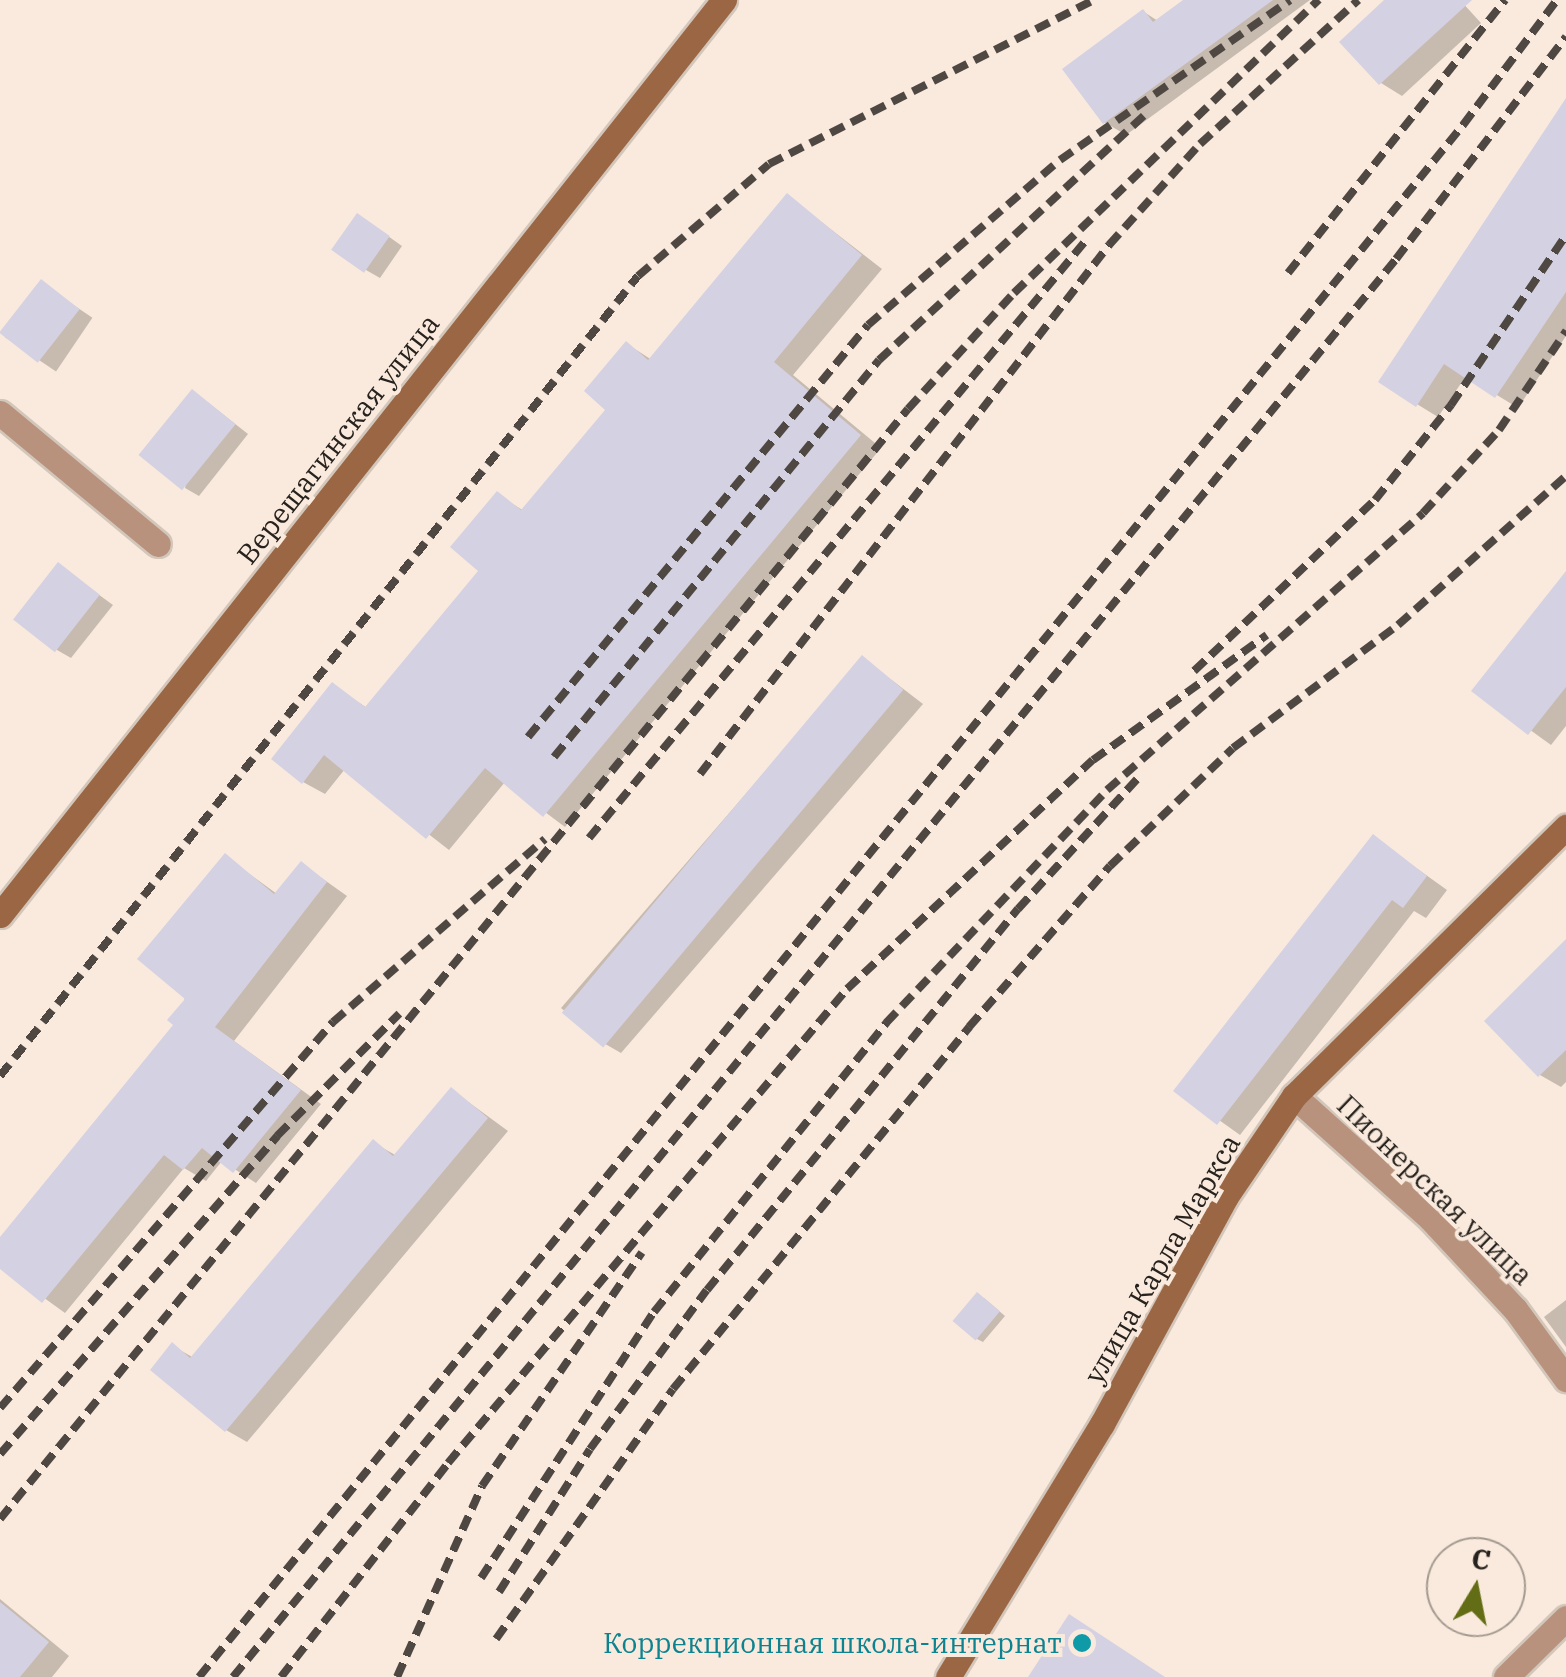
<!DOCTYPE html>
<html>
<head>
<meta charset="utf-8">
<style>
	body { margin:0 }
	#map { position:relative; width:1566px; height:1677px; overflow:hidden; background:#f9eadd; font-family:"IBM Plex Serif",serif }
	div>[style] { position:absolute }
	.shadow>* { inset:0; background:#0003; transform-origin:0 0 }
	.building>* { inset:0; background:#d4d1e2; transform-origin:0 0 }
	.roads { filter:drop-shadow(2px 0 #d3c6ba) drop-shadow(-2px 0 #d3c6ba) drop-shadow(0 2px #d3c6ba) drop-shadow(0 -2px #d3c6ba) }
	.street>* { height:25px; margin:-12.5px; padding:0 12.5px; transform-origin:12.5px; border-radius:12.5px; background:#b8927c }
	.secondary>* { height:25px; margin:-12.5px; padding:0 12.5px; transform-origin:12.5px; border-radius:12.5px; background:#9b6644 }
	.rail>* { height:8px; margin-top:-4px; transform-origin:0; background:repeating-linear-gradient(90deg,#4f4842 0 15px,transparent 0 23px) }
	.dots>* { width:28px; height:28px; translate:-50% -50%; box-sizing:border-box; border:5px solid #f9eadd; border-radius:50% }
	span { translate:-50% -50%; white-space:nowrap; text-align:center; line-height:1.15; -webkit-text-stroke:8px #f9eadd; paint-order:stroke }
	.street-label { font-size:28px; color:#27221d }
	.culture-label { font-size:28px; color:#0d838f }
	.right { translate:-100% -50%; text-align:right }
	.north { position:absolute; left:1426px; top:1537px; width:100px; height:100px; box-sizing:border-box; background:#f9eadd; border:2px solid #a59a90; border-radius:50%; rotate:10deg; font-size:28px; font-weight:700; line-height:40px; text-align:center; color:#27221d }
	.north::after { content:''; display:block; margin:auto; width:35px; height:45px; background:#636d15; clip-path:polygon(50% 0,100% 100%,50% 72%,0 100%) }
</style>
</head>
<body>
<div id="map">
	<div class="shadow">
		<div style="clip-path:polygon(1187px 0,1310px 0,1126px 135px,1104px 122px,1144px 12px,1158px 21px)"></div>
		<div style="clip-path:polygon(1388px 0,1460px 0,1481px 23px,1402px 96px,1381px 83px)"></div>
		<div style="clip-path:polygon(1566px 103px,1566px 336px,1518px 408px,1466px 376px,1438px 417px,1381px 382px)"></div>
		<div style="clip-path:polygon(788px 196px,882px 269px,793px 375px,881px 448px,565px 827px,505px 782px,449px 850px,345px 769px,325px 794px,303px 782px,333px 685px,367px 708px,482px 570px,497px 494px,524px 511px,609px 409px,627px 344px,652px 360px)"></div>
		<div style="clip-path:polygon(371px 224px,402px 246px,380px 278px,366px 270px)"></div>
		<div style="left:41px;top:283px;width:62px;height:65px;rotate:34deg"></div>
		<div style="clip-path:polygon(206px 401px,248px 434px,199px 496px,185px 488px)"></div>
		<div style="clip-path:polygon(58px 565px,113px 605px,71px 658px,57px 650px)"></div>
		<div style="clip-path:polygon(1566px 575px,1566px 726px,1551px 745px,1475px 690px)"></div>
		<div style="clip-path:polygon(863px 658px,923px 704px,621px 1053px,600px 1041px,561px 1008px)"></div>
		<div style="clip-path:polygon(1373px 837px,1447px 890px,1426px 918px,1414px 911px,1240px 1135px,1177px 1090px)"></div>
		<div style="clip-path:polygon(226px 857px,277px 894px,302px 864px,347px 896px,234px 1041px,321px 1104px,256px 1183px,222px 1161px,206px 1181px,184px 1168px,65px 1313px,0 1266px,0 1241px,177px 1025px)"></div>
		<div style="clip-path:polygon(1566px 943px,1566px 1082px,1561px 1087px,1540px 1075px)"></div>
		<div style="clip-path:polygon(452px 1090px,508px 1131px,247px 1442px,226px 1430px,173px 1346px,194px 1358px,374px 1143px,397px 1156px)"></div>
		<div style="clip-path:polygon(984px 1298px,1005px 1316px,983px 1342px,977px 1339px)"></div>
		<div style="clip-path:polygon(1566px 1300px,1566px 1347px,1544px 1317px)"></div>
		<div style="clip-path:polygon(0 1599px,69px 1656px,52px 1677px,0 1677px)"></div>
	</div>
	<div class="building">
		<div style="clip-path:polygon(1183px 0,1273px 0,1103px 124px,1062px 69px,1143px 9px,1153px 22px)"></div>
		<div style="clip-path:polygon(1384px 0,1472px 0,1379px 85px,1339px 42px)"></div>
		<div style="clip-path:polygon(1566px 98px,1566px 292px,1495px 398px,1444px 364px,1416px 407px,1378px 382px)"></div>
		<div style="clip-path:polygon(787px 193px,862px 255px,774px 362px,861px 435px,543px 817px,485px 768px,426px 839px,324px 755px,302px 784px,271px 759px,332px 682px,365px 707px,478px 571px,450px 547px,497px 491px,521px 510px,605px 410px,584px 391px,626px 341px,648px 360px)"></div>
		<div style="left:357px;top:213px;width:40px;height:45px;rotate:35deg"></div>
		<div style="left:41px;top:279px;width:49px;height:68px;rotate:38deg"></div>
		<div style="left:192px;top:389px;width:56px;height:85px;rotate:39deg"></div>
		<div style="left:58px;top:562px;width:53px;height:73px;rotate:38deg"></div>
		<div style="clip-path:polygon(1566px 571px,1566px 687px,1528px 735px,1471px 691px)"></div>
		<div style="left:862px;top:655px;width:54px;height:467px;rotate:40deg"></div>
		<div style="clip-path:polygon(1373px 834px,1427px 876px,1403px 908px,1392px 900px,1217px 1125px,1173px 1091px)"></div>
		<div style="clip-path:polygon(225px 853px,274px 894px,301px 861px,327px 882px,215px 1027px,301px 1090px,233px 1173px,202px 1148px,183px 1170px,164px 1155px,42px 1303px,0 1269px,0 1237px,173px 1025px,167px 1020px,185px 999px,137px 959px)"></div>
		<div style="clip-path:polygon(1566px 939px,1566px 1050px,1538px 1077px,1484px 1021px)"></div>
		<div style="clip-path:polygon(451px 1087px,488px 1118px,225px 1432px,150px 1370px,172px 1342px,190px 1358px,373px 1139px,393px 1156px)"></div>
		<div style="left:977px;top:1292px;width:30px;height:38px;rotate:40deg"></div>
		<div style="clip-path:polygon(0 1602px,49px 1642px,20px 1677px,0 1677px)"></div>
		<div style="clip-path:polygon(1069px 1614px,1165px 1677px,1028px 1677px)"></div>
	</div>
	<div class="roads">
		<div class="street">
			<div style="left:0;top:413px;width:205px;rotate:39.7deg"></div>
			<div style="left:1294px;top:1096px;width:183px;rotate:41.9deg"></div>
			<div style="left:1430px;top:1218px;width:125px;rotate:47deg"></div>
			<div style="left:1515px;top:1309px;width:87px;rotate:53.9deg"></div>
			<div style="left:1506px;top:1677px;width:84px;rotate:-44.5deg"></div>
		</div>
		<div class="secondary">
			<div style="left:0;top:915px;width:1167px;rotate:-51.65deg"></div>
			<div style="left:948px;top:1677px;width:296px;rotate:-58.7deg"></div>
			<div style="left:1102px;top:1424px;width:257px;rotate:-61.4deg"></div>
			<div style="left:1225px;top:1198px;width:123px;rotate:-55.9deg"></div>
			<div style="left:1294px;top:1096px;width:383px;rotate:-44.7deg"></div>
		</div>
	</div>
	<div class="rail">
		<div style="left:1288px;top:273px;width:349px;rotate:-51.5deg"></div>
		<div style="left:1194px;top:671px;width:249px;rotate:-43.4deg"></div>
		<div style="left:1375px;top:500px;width:122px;rotate:-51.3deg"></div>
		<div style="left:1451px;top:405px;width:205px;rotate:-55.9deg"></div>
		<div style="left:528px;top:737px;width:534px;rotate:-50.47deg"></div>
		<div style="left:868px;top:325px;width:253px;rotate:-40.7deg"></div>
		<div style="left:1060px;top:160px;width:280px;rotate:-34.8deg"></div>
		<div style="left:554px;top:757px;width:513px;rotate:-50.69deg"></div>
		<div style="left:879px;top:360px;width:363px;rotate:-42.7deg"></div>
		<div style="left:700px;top:774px;width:669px;rotate:-52.29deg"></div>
		<div style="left:1109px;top:245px;width:136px;rotate:-48deg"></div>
		<div style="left:1200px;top:144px;width:214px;rotate:-42.3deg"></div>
		<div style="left:589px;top:838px;width:779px;rotate:-50.26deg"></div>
		<div style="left:0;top:1076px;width:1023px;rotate:-51.43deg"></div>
		<div style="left:638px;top:276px;width:172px;rotate:-40.5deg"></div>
		<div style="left:769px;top:164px;width:363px;rotate:-26.8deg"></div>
		<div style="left:0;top:1408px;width:510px;rotate:-49.22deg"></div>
		<div style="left:333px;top:1022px;width:280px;rotate:-40.8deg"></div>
		<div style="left:0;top:1454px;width:422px;rotate:-48.9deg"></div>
		<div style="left:277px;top:1136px;width:173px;rotate:-45deg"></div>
		<div style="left:0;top:1519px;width:1434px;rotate:-50.72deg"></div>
		<div style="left:908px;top:409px;width:157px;rotate:-47.6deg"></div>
		<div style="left:1014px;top:293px;width:423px;rotate:-43.9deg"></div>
		<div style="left:481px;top:1578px;width:317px;rotate:-57deg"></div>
		<div style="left:654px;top:1312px;width:371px;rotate:-51.2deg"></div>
		<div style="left:886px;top:1023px;width:321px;rotate:-46.5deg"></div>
		<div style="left:1107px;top:790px;width:420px;rotate:-41.2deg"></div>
		<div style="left:1423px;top:513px;width:113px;rotate:-47.5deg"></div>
		<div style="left:1499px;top:430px;width:120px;rotate:-55.9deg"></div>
		<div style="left:499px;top:1592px;width:169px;rotate:-57.5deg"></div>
		<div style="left:590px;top:1449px;width:197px;rotate:-53.7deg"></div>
		<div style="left:707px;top:1290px;width:492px;rotate:-50.8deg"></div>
		<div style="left:1018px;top:909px;width:176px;rotate:-47.5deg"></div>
		<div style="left:496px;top:1639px;width:306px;rotate:-54.7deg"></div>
		<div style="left:673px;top:1389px;width:468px;rotate:-50.7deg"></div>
		<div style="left:969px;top:1027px;width:214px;rotate:-48.8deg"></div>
		<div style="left:1110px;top:866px;width:170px;rotate:-43.8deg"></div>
		<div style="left:1233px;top:748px;width:206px;rotate:-36.7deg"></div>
		<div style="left:1398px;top:625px;width:225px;rotate:-41.6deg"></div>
		<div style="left:199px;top:1677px;width:2002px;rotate:-50.84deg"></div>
		<div style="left:1463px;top:125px;width:156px;rotate:-53.1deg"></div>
		<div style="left:233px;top:1677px;width:1834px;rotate:-50.64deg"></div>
		<div style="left:1396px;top:259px;width:280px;rotate:-52.6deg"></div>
		<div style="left:281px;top:1677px;width:271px;rotate:-52deg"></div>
		<div style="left:448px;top:1463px;width:620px;rotate:-49.91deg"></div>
		<div style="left:847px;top:989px;width:336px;rotate:-43deg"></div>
		<div style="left:1093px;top:760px;width:214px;rotate:-35.7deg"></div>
		<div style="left:397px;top:1677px;width:209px;rotate:-66deg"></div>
		<div style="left:482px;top:1486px;width:283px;rotate:-55.6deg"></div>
	</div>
	<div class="dots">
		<div style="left:1082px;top:1643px;background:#0f9aa8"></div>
	</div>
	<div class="street-label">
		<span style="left:338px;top:439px;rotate:-52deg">Верещагинская улица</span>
		<span style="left:1435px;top:1190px;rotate:44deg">Пионерская улица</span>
		<span style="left:1162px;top:1259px;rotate:-60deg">улица Карла Маркса</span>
	</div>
	<div class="culture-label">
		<span class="right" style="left:1062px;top:1643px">Коррекционная школа-интернат</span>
	</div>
	<div class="north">С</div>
</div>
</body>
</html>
